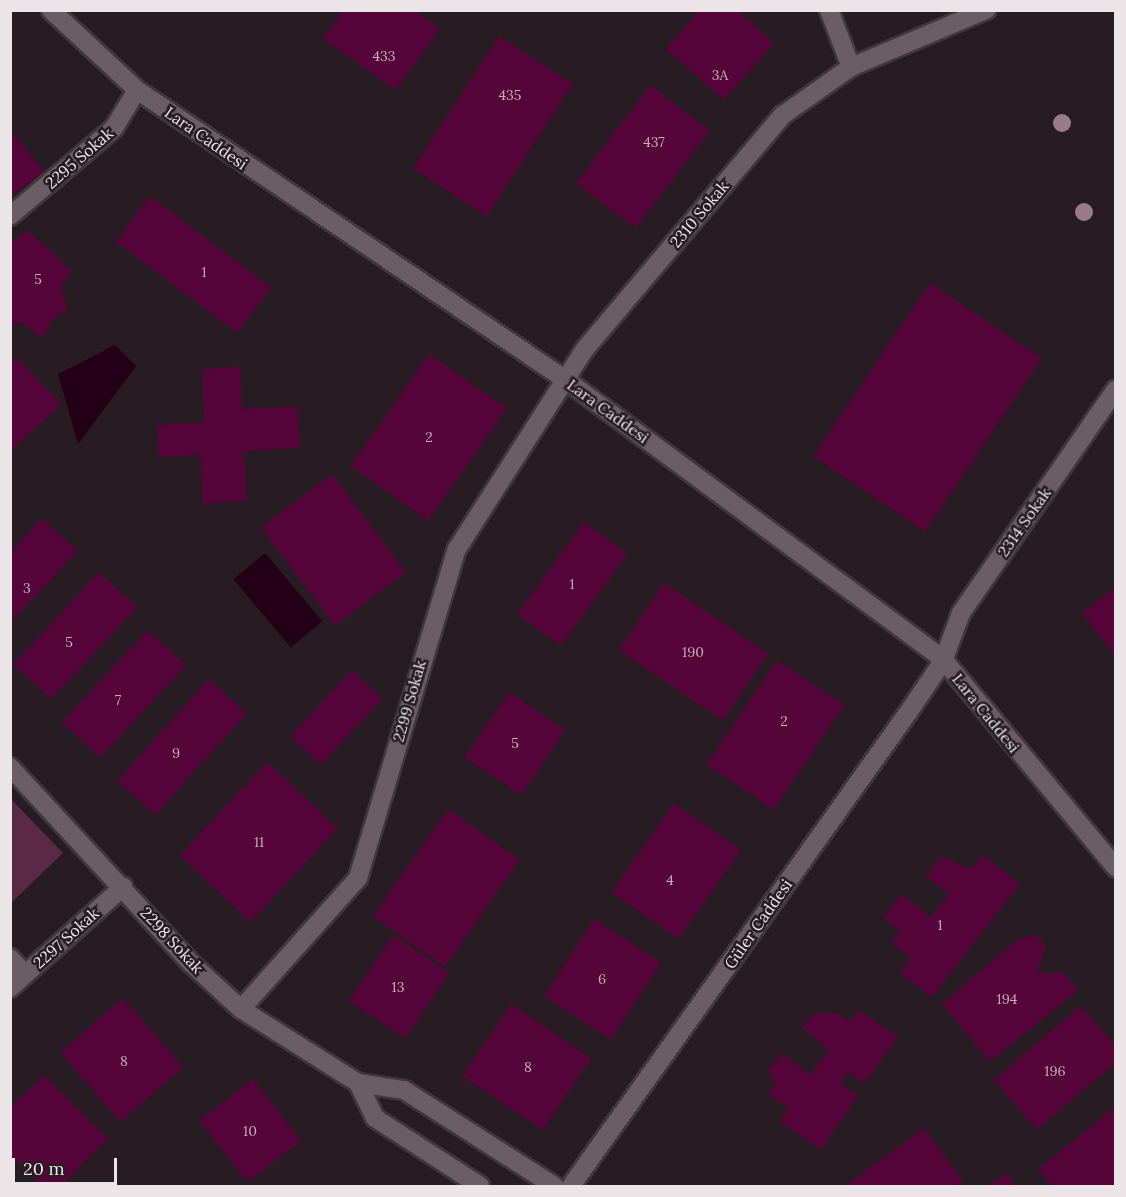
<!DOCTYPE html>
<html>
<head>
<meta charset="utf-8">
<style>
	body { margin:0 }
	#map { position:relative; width:1126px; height:1197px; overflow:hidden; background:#261c21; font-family:Lora,serif }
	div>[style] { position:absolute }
	.green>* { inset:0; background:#5a2945 }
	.water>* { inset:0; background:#230015; transform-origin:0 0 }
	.building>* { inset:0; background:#55053a; transform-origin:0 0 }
	.roads { filter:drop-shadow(2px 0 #3f383b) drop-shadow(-2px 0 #3f383b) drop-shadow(0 2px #3f383b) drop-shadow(0 -2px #3f383b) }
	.minor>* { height:18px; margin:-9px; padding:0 9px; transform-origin:9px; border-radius:9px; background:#6a5e64 }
	.trees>* { width:18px; height:18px; margin:-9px; border-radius:50%; background:#997b8a }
	span { translate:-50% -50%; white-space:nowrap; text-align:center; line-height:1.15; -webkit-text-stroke:5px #261c21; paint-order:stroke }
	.number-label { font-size:14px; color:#c6adbc }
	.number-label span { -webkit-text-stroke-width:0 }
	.street-label { font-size:16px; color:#ebe5e8 }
	.frame { position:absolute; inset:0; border:12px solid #ebe5e8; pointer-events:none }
	.scale { position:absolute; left:12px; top:1158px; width:105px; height:27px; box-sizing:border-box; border:3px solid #ebe5e8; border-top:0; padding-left:8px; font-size:18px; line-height:21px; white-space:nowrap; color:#ebe5e8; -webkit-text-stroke:4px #261c21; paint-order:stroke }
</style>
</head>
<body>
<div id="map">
	<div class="green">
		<div style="clip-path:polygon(11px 799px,63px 853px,11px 903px)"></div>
	</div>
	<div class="water">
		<div style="clip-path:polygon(115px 345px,136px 366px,78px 444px,58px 374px)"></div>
		<div style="left:265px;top:553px;width:89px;height:41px;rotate:50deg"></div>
	</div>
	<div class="building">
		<div style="clip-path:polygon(343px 10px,414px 10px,440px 29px,396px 90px,323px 39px)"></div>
		<div style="clip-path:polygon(699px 10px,736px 10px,774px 43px,724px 100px,666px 49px)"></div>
		<div style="left:499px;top:36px;width:88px;height:158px;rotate:33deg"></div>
		<div style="left:650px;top:85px;width:75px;height:123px;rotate:37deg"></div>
		<div style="clip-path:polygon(10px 129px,44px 172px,10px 197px)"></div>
		<div style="left:150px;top:196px;width:152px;height:57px;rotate:37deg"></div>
		<div style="clip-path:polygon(28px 230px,71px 271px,61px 288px,68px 309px,53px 319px,42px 338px,21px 322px,10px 328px,10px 244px)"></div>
		<div style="left:930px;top:283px;width:135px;height:209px;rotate:34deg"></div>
		<div style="left:429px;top:354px;width:95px;height:137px;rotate:35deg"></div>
		<div style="clip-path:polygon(17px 358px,61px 404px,10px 452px,10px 365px)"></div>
		<div style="clip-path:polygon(240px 367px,242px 409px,297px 406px,300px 448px,244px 451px,247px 501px,203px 504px,200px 455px,159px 457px,157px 425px,204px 422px,202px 369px)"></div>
		<div style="left:332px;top:474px;width:123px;height:89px;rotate:53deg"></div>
		<div style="clip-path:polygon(42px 518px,78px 551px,10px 623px,10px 553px)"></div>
		<div style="left:584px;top:522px;width:54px;height:114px;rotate:36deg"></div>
		<div style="left:99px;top:572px;width:52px;height:126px;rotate:43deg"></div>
		<div style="left:664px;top:583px;width:126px;height:81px;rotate:34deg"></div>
		<div style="clip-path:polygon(1116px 587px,1116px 657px,1082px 613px)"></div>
		<div style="left:148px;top:630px;width:52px;height:126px;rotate:43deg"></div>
		<div style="left:777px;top:660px;width:81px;height:126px;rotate:34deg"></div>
		<div style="left:352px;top:670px;width:42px;height:91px;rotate:43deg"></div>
		<div style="left:209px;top:679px;width:51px;height:137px;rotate:42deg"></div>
		<div style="left:509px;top:692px;width:68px;height:79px;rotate:34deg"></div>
		<div style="left:267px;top:762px;width:97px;height:128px;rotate:43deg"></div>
		<div style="left:674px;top:803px;width:82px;height:109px;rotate:35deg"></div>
		<div style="left:448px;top:809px;width:88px;height:131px;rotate:35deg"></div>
		<div style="clip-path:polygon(983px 855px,1020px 884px,932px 997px,900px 973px,911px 958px,891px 943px,900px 931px,883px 918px,901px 894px,931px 917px,949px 894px,926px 876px,941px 856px,971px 869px)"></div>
		<div style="left:594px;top:919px;width:80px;height:92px;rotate:33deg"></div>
		<div style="left:393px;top:935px;width:68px;height:79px;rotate:34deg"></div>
		<div style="clip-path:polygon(1037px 935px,1046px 948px,1037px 973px,1063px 972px,1078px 990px,990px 1062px,942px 1004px,1017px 940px)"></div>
		<div style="left:123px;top:998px;width:92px;height:83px;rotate:49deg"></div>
		<div style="left:511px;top:1004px;width:97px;height:87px;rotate:34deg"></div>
		<div style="clip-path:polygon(1080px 1006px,1116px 1046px,1116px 1062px,1037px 1130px,994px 1080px)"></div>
		<div style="clip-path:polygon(858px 1010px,898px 1037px,864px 1084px,848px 1072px,840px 1083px,858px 1096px,821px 1150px,780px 1121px,789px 1108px,768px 1094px,776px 1084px,768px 1071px,782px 1053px,810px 1075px,829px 1050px,802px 1028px,814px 1013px,837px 1013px,849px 1022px)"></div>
		<div style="clip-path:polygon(44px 1075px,108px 1139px,60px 1186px,42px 1186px,10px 1155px,10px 1108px)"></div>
		<div style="left:253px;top:1079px;width:78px;height:68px;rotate:52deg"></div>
		<div style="clip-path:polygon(1116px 1106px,1116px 1186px,1052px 1186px,1038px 1169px)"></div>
		<div style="clip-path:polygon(924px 1128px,963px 1181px,956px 1186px,845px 1186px)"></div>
		<div style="clip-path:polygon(1006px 1173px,1016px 1186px,988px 1186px)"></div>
	</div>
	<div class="roads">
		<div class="minor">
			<div style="left:51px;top:10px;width:117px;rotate:42.9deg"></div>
			<div style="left:137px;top:90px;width:518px;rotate:34.06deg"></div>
			<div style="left:566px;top:380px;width:466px;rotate:36.5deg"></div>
			<div style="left:941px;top:657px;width:274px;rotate:50.3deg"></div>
			<div style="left:829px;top:10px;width:61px;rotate:68.9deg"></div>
			<div style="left:10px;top:216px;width:136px;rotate:-40.2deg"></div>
			<div style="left:114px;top:128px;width:44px;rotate:-58.8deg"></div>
			<div style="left:10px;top:767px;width:268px;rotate:47.3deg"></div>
			<div style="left:192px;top:964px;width:67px;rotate:42.6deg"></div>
			<div style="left:241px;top:1009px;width:138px;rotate:32.3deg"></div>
			<div style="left:358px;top:1083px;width:47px;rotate:8.7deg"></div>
			<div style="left:404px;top:1090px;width:178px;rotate:32.6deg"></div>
			<div style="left:10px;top:958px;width:22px;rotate:47deg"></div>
			<div style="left:10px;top:988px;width:152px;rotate:-41.8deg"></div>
			<div style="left:241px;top:1009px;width:176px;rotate:-48.2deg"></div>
			<div style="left:358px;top:878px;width:344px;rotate:-73.3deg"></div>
			<div style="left:457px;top:549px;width:237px;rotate:-57.4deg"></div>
			<div style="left:585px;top:349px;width:307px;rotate:-49.8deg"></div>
			<div style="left:783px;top:115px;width:83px;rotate:-35.2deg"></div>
			<div style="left:851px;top:67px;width:147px;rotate:-22.9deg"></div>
			<div style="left:358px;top:1083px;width:39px;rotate:64deg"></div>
			<div style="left:375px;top:1118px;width:125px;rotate:32.9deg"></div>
			<div style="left:571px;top:1186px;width:588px;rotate:-54.55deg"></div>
			<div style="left:912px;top:707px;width:55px;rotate:-56deg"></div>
			<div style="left:943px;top:661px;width:51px;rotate:-69.4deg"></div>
			<div style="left:961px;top:613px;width:272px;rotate:-55.3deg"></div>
		</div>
	</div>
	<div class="trees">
		<div style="left:1062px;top:123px"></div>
		<div style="left:1084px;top:212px"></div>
	</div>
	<div class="number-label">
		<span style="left:384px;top:56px">433</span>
		<span style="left:720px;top:75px">3A</span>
		<span style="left:510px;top:95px">435</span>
		<span style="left:654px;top:142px">437</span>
		<span style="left:204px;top:272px">1</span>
		<span style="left:38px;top:279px">5</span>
		<span style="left:429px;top:437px">2</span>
		<span style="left:572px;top:584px">1</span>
		<span style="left:27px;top:588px">3</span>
		<span style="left:69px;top:642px">5</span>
		<span style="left:693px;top:652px">190</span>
		<span style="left:118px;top:700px">7</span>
		<span style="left:784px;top:721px">2</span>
		<span style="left:515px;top:743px">5</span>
		<span style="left:176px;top:753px">9</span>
		<span style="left:259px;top:842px">11</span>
		<span style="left:670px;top:880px">4</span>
		<span style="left:940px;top:925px">1</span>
		<span style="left:602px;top:979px">6</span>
		<span style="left:398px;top:987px">13</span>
		<span style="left:1007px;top:999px">194</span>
		<span style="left:124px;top:1061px">8</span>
		<span style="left:528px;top:1067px">8</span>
		<span style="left:1055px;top:1071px">196</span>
		<span style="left:250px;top:1131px">10</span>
	</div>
	<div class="street-label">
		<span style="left:206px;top:138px;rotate:35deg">Lara Caddesi</span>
		<span style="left:79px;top:158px;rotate:-41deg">2295 Sokak</span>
		<span style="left:699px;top:214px;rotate:-50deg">2310 Sokak</span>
		<span style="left:608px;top:411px;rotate:36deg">Lara Caddesi</span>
		<span style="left:1024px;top:522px;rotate:-55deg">2314 Sokak</span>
		<span style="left:409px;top:701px;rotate:-74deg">2299 Sokak</span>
		<span style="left:986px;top:713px;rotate:51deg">Lara Caddesi</span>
		<span style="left:758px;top:924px;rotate:-55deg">Güler Caddesi</span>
		<span style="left:66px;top:938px;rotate:-42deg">2297 Sokak</span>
		<span style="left:172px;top:940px;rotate:47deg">2298 Sokak</span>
	</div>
	<div class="frame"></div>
	<div class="scale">20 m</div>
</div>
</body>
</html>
